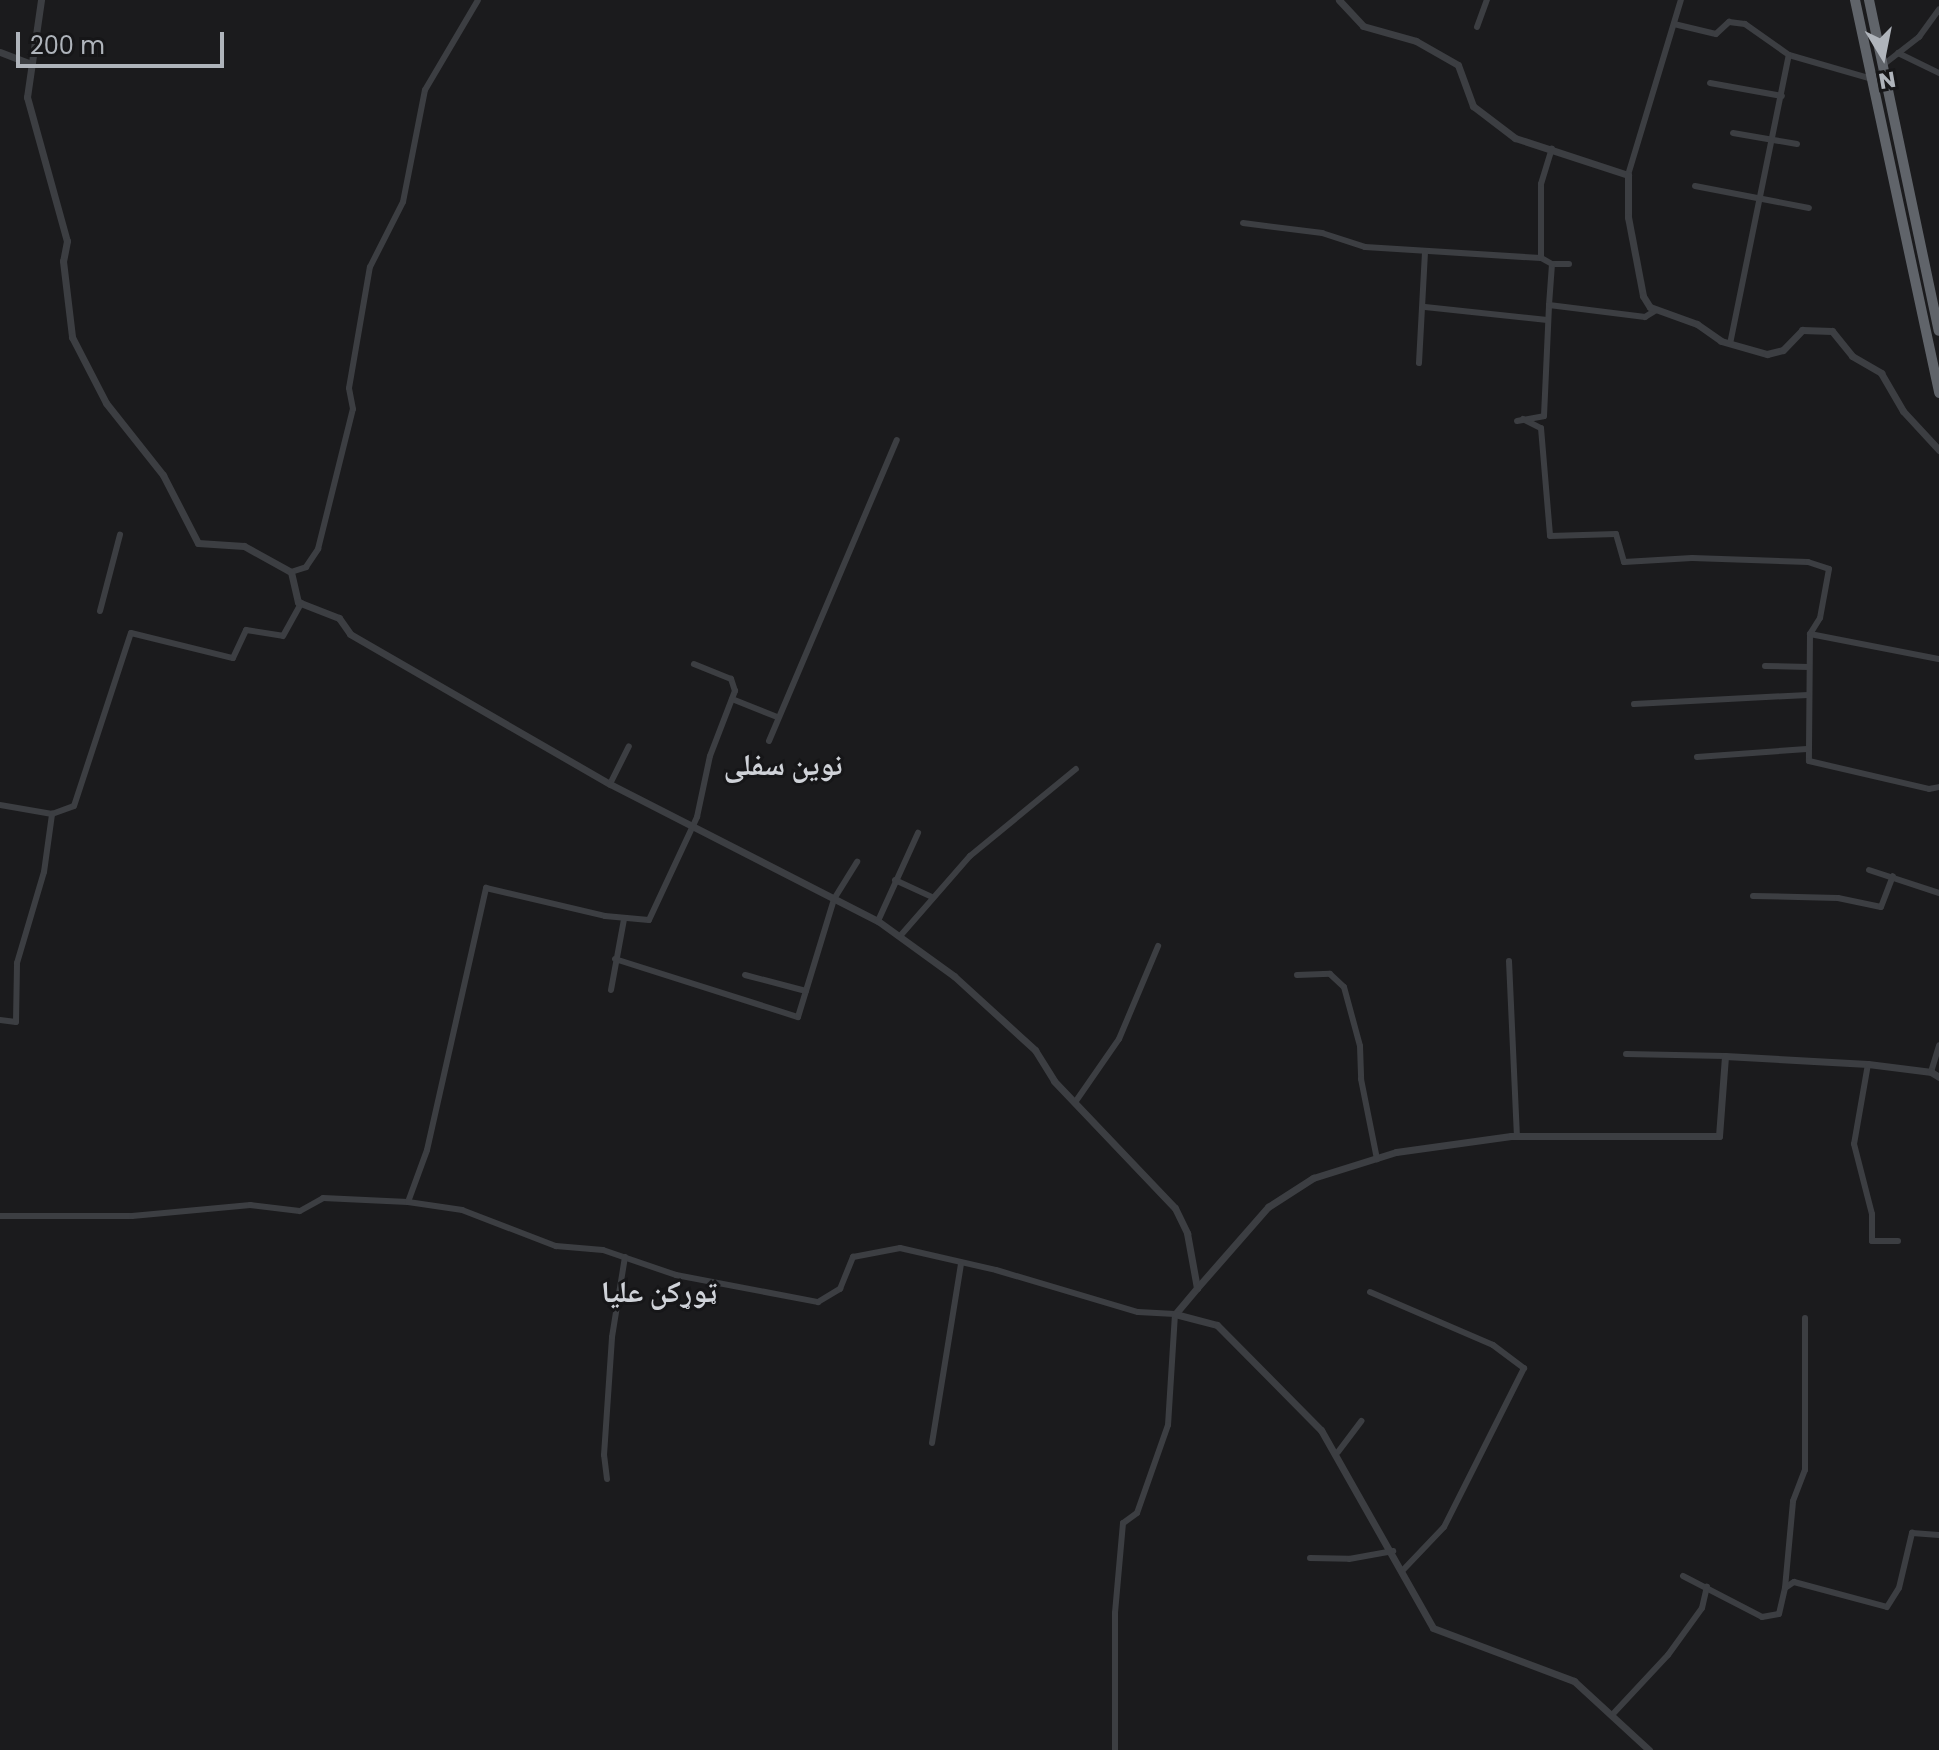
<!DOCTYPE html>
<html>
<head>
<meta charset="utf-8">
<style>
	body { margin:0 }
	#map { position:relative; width:1939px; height:1750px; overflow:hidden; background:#1b1b1d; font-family:Poppins,"Noto Naskh Arabic",sans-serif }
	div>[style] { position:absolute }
	.minor>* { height:6px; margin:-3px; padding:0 3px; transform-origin:3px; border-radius:3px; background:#3c3e42 }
	.tertiary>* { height:7px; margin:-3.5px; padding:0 3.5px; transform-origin:3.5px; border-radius:3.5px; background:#3c3e42 }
	.trunk>* { height:10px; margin:-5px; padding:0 5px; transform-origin:5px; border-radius:5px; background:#60646a }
	span { translate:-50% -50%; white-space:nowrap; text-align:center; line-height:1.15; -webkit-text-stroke:6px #161618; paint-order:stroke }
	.quarter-label { font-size:30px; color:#cfd2d8; font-weight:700 }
	.north { position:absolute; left:1843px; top:16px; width:80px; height:80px; -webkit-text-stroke:6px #161618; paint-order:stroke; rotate:170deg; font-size:22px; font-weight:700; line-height:32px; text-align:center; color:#afb4bb }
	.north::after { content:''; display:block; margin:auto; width:28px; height:36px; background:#afb4bb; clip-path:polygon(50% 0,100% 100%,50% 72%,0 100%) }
	.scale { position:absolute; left:16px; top:32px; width:208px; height:36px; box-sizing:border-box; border:4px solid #afb4bb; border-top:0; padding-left:10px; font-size:24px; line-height:28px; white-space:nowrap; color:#afb4bb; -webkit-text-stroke:6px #161618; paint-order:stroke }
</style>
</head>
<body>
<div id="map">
	<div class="minor">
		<div style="left:1674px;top:24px;width:43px;rotate:13.4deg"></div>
		<div style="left:1716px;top:34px;width:18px;rotate:-43deg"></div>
		<div style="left:1729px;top:22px;width:16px;rotate:7deg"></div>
		<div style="left:1745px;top:24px;width:54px;rotate:35.2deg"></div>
		<div style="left:1789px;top:55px;width:86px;rotate:16.1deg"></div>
		<div style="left:1477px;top:27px;width:29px;rotate:-70deg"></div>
		<div style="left:1898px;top:53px;width:46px;rotate:26deg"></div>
		<div style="left:1883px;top:65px;width:46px;rotate:-37.9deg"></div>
		<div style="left:1919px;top:37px;width:34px;rotate:-54deg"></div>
		<div style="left:1710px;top:83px;width:73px;rotate:10.2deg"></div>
		<div style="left:1733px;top:133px;width:65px;rotate:9.8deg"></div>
		<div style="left:1628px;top:175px;width:183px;rotate:-73.2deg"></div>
		<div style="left:1695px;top:186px;width:116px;rotate:10.9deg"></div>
		<div style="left:1243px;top:223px;width:80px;rotate:7.2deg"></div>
		<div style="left:1322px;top:233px;width:45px;rotate:18deg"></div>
		<div style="left:1365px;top:247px;width:176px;rotate:3.6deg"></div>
		<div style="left:1552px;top:264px;width:17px"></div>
		<div style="left:1549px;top:305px;width:41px;rotate:-85.8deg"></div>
		<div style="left:1552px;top:264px;width:13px;rotate:-151deg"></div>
		<div style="left:1541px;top:258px;width:74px;rotate:-90deg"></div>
		<div style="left:1541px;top:184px;width:37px;rotate:-73deg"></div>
		<div style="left:1425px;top:307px;width:123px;rotate:6.1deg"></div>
		<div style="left:1730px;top:344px;width:295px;rotate:-78.5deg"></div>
		<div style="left:1419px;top:363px;width:111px;rotate:-86.9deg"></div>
		<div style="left:1523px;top:419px;width:20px;rotate:27deg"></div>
		<div style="left:1541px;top:428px;width:108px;rotate:85.2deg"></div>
		<div style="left:1550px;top:536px;width:66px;rotate:-1.7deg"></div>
		<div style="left:1616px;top:534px;width:29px;rotate:74deg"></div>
		<div style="left:1624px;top:562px;width:68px;rotate:-3.4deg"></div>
		<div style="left:1692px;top:558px;width:116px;rotate:2deg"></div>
		<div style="left:1808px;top:562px;width:22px;rotate:18deg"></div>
		<div style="left:1829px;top:569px;width:50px;rotate:100.4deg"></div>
		<div style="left:1820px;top:618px;width:19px;rotate:122deg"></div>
		<div style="left:1810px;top:634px;width:127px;rotate:90.5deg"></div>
		<div style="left:1809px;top:761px;width:123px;rotate:13.1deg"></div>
		<div style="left:1929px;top:789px;width:10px;rotate:-11deg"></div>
		<div style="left:1517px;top:421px;width:27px;rotate:-10deg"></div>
		<div style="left:1544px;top:416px;width:111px;rotate:-87.4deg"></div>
		<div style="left:1549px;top:305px;width:97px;rotate:7.1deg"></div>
		<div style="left:1645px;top:317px;width:13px;rotate:-32deg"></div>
		<div style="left:291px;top:572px;width:16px;rotate:-18deg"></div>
		<div style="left:306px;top:567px;width:22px;rotate:-56deg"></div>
		<div style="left:318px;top:549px;width:144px;rotate:-76deg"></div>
		<div style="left:353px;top:409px;width:21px;rotate:-101deg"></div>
		<div style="left:349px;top:388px;width:123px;rotate:-80.2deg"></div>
		<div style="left:370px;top:267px;width:73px;rotate:-63.1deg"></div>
		<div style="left:403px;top:202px;width:114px;rotate:-78.9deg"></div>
		<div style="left:425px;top:90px;width:104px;rotate:-59.5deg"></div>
		<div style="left:100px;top:611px;width:79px;rotate:-75.3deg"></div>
		<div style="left:1810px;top:634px;width:131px;rotate:11deg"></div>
		<div style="left:1765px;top:666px;width:44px;rotate:1.3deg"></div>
		<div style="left:732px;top:699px;width:48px;rotate:21.8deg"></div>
		<div style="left:1634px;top:704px;width:174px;rotate:-3deg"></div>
		<div style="left:769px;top:741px;width:327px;rotate:-67deg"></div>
		<div style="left:1697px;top:757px;width:110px;rotate:-4.2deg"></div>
		<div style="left:610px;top:784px;width:42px;rotate:-63.4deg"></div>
		<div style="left:0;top:805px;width:53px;rotate:9.8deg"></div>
		<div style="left:52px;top:814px;width:23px;rotate:-20deg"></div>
		<div style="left:74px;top:806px;width:182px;rotate:-71.8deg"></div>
		<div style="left:131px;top:633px;width:105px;rotate:13.8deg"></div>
		<div style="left:233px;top:658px;width:31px;rotate:-65deg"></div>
		<div style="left:246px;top:630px;width:37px;rotate:9deg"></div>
		<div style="left:283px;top:636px;width:38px;rotate:-61deg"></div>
		<div style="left:1869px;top:870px;width:74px;rotate:18.2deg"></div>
		<div style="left:895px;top:880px;width:41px;rotate:24.7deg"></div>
		<div style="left:1753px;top:896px;width:85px;rotate:1.3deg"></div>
		<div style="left:1838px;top:898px;width:44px;rotate:11.8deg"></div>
		<div style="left:1881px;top:907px;width:33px;rotate:-69deg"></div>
		<div style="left:878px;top:921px;width:97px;rotate:-65.6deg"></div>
		<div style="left:901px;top:935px;width:105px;rotate:-48.9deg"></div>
		<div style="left:970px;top:856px;width:137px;rotate:-39.4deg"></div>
		<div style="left:615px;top:959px;width:192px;rotate:17.6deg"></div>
		<div style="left:798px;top:1017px;width:123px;rotate:-73deg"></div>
		<div style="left:834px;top:899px;width:44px;rotate:-58.1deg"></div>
		<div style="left:1509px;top:961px;width:175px;rotate:87.4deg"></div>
		<div style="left:745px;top:975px;width:63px;rotate:14.7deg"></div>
		<div style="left:1297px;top:975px;width:33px;rotate:-2deg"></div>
		<div style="left:1330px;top:974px;width:19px;rotate:43deg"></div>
		<div style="left:1344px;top:987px;width:61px;rotate:74.8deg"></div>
		<div style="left:1360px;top:1046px;width:33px;rotate:88deg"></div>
		<div style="left:1361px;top:1079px;width:82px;rotate:78.7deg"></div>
		<div style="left:611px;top:990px;width:72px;rotate:-79.6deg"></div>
		<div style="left:0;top:1020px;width:16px;rotate:7deg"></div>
		<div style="left:16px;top:1022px;width:59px;rotate:-89deg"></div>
		<div style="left:17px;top:963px;width:95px;rotate:-73.5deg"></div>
		<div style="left:44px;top:872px;width:59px;rotate:-82.1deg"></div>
		<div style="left:1626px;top:1054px;width:99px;rotate:1.2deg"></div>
		<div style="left:1868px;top:1064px;width:81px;rotate:99.9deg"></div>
		<div style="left:1854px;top:1144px;width:72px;rotate:75.6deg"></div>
		<div style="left:1872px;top:1214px;width:27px;rotate:90deg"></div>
		<div style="left:1872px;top:1241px;width:26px"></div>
		<div style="left:1931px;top:1072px;width:28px;rotate:-73deg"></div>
		<div style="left:1076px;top:1101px;width:75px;rotate:-55.3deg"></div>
		<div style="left:1119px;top:1039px;width:101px;rotate:-67.2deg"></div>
		<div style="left:408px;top:1202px;width:55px;rotate:-69.9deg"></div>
		<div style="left:427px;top:1150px;width:269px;rotate:-77.3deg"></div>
		<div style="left:486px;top:888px;width:122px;rotate:13.2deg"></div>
		<div style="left:605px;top:916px;width:44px;rotate:5.2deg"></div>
		<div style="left:649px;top:920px;width:114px;rotate:-65deg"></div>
		<div style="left:697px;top:817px;width:62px;rotate:-78deg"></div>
		<div style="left:710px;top:756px;width:70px;rotate:-69deg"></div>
		<div style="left:735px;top:691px;width:13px;rotate:-108deg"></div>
		<div style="left:731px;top:679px;width:40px;rotate:-158deg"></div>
		<div style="left:0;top:1216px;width:132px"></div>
		<div style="left:132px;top:1216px;width:119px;rotate:-5.3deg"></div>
		<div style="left:250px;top:1205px;width:50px;rotate:6.8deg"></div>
		<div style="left:300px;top:1211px;width:26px;rotate:-29deg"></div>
		<div style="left:323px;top:1198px;width:85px;rotate:2.7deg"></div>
		<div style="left:408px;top:1202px;width:55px;rotate:8.4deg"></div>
		<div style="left:462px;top:1210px;width:101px;rotate:21deg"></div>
		<div style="left:556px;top:1246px;width:47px;rotate:4.9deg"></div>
		<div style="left:603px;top:1250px;width:77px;rotate:18.9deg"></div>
		<div style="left:676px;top:1275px;width:145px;rotate:10.8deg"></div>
		<div style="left:818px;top:1302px;width:26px;rotate:-31deg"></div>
		<div style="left:840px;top:1289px;width:35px;rotate:-68deg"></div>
		<div style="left:853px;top:1257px;width:48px;rotate:-10.8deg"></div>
		<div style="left:900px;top:1248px;width:98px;rotate:12.9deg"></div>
		<div style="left:996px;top:1270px;width:148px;rotate:16.5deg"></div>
		<div style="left:1138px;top:1312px;width:37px;rotate:3deg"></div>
		<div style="left:1175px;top:1314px;width:111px;rotate:93.6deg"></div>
		<div style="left:1168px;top:1425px;width:93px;rotate:109.4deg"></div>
		<div style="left:1137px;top:1513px;width:17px;rotate:144deg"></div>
		<div style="left:1123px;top:1523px;width:90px;rotate:95.1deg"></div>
		<div style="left:1115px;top:1613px;width:137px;rotate:90deg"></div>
		<div style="left:1370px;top:1292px;width:134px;rotate:23.3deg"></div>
		<div style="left:1493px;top:1345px;width:39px;rotate:37deg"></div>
		<div style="left:1524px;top:1368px;width:178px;rotate:116.7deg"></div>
		<div style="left:1444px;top:1527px;width:59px;rotate:133.6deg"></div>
		<div style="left:932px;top:1443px;width:182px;rotate:-80.8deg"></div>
		<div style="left:1338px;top:1452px;width:39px;rotate:-53deg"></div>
		<div style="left:607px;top:1479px;width:24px;rotate:-97deg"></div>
		<div style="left:604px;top:1455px;width:118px;rotate:-86.1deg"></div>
		<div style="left:612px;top:1337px;width:81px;rotate:-80.8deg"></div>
		<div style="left:1310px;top:1558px;width:39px;rotate:1deg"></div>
		<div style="left:1349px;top:1559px;width:45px;rotate:-10.3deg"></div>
		<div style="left:1683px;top:1576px;width:89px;rotate:27.4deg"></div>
		<div style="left:1762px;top:1617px;width:17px;rotate:-10deg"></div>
		<div style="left:1779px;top:1614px;width:27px;rotate:-77deg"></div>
		<div style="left:1785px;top:1588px;width:11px;rotate:-34deg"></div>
		<div style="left:1794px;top:1582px;width:96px;rotate:15deg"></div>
		<div style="left:1887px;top:1607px;width:22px;rotate:-58deg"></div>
		<div style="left:1899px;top:1588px;width:57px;rotate:-76.7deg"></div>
		<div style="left:1912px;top:1533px;width:27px;rotate:4deg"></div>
		<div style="left:1785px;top:1588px;width:87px;rotate:-84.7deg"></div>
		<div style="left:1793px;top:1501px;width:33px;rotate:-69deg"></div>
		<div style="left:1805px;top:1470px;width:152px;rotate:-90deg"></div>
		<div style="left:1612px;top:1715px;width:82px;rotate:-47deg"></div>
		<div style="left:1668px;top:1655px;width:58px;rotate:-54.1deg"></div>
		<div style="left:1702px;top:1608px;width:22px;rotate:-77deg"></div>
	</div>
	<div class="tertiary">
		<div style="left:41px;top:0;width:98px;rotate:98.2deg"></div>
		<div style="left:27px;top:97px;width:149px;rotate:74.5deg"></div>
		<div style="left:67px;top:241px;width:20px;rotate:101deg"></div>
		<div style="left:63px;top:261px;width:77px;rotate:83.2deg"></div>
		<div style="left:72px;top:337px;width:74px;rotate:62.7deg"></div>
		<div style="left:106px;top:403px;width:92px;rotate:51.6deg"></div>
		<div style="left:163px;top:475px;width:76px;rotate:62.8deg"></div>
		<div style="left:198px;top:543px;width:46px;rotate:3.7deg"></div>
		<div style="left:244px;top:546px;width:54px;rotate:29deg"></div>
		<div style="left:291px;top:572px;width:31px;rotate:77deg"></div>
		<div style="left:298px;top:602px;width:44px;rotate:21.3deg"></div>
		<div style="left:339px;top:618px;width:19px;rotate:55deg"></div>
		<div style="left:350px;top:634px;width:300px;rotate:30deg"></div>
		<div style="left:610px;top:784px;width:301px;rotate:27.1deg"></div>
		<div style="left:878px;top:921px;width:94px;rotate:35.9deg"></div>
		<div style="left:954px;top:976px;width:110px;rotate:42.4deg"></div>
		<div style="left:1035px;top:1050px;width:36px;rotate:58deg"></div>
		<div style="left:1054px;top:1081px;width:175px;rotate:46.4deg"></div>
		<div style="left:1175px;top:1208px;width:28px;rotate:64deg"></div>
		<div style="left:1187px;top:1233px;width:56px;rotate:79.7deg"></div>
		<div style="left:1197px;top:1288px;width:34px;rotate:130deg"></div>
		<div style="left:1175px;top:1314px;width:43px;rotate:14.7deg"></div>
		<div style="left:1217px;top:1325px;width:148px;rotate:45.3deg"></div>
		<div style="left:1321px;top:1430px;width:227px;rotate:60.5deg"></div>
		<div style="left:1433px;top:1628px;width:151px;rotate:20.6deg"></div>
		<div style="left:1574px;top:1681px;width:102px;rotate:42.6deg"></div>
		<div style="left:1339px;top:0;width:35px;rotate:47deg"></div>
		<div style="left:1363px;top:26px;width:55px;rotate:15.8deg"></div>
		<div style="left:1416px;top:41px;width:48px;rotate:29.7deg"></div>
		<div style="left:1458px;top:65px;width:44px;rotate:69.9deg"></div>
		<div style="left:1473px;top:106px;width:53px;rotate:37.3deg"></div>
		<div style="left:1515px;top:138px;width:119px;rotate:18.1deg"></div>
		<div style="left:1628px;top:175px;width:42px;rotate:90deg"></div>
		<div style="left:1628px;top:217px;width:80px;rotate:79.2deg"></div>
		<div style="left:1643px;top:296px;width:13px;rotate:58deg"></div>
		<div style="left:1650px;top:307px;width:50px;rotate:19.9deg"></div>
		<div style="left:1697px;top:324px;width:29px;rotate:35deg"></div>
		<div style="left:1721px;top:341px;width:48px;rotate:15.8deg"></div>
		<div style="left:1767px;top:354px;width:16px;rotate:-14deg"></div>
		<div style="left:1783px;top:350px;width:28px;rotate:-46deg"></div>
		<div style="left:1802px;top:330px;width:30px;rotate:2deg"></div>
		<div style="left:1832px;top:331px;width:32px;rotate:51deg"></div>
		<div style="left:1852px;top:356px;width:34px;rotate:30deg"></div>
		<div style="left:1881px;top:373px;width:44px;rotate:59.9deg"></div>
		<div style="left:1903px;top:411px;width:53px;rotate:47.3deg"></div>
		<div style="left:0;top:52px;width:30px;rotate:21deg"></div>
		<div style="left:1197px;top:1288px;width:108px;rotate:-48.8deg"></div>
		<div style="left:1268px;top:1207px;width:54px;rotate:-32.8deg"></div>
		<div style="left:1313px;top:1178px;width:87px;rotate:-17.4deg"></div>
		<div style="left:1396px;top:1152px;width:116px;rotate:-7.9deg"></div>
		<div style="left:1511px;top:1136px;width:208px"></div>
		<div style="left:1719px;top:1136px;width:80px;rotate:-85.7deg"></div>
		<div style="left:1725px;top:1056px;width:143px;rotate:3.2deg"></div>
		<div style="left:1868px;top:1064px;width:64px;rotate:7.2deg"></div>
		<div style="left:1931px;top:1072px;width:9px;rotate:32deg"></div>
	</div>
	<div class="trunk">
		<div style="left:1855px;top:0;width:402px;rotate:77.9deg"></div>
		<div style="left:1869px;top:0;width:338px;rotate:78.1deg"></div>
	</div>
	<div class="quarter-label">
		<span style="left:783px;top:765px">نوین سفلى</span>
		<span style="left:659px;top:1292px">ټوړکن علیا</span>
	</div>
	<div class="north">N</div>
	<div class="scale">200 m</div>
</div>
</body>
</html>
